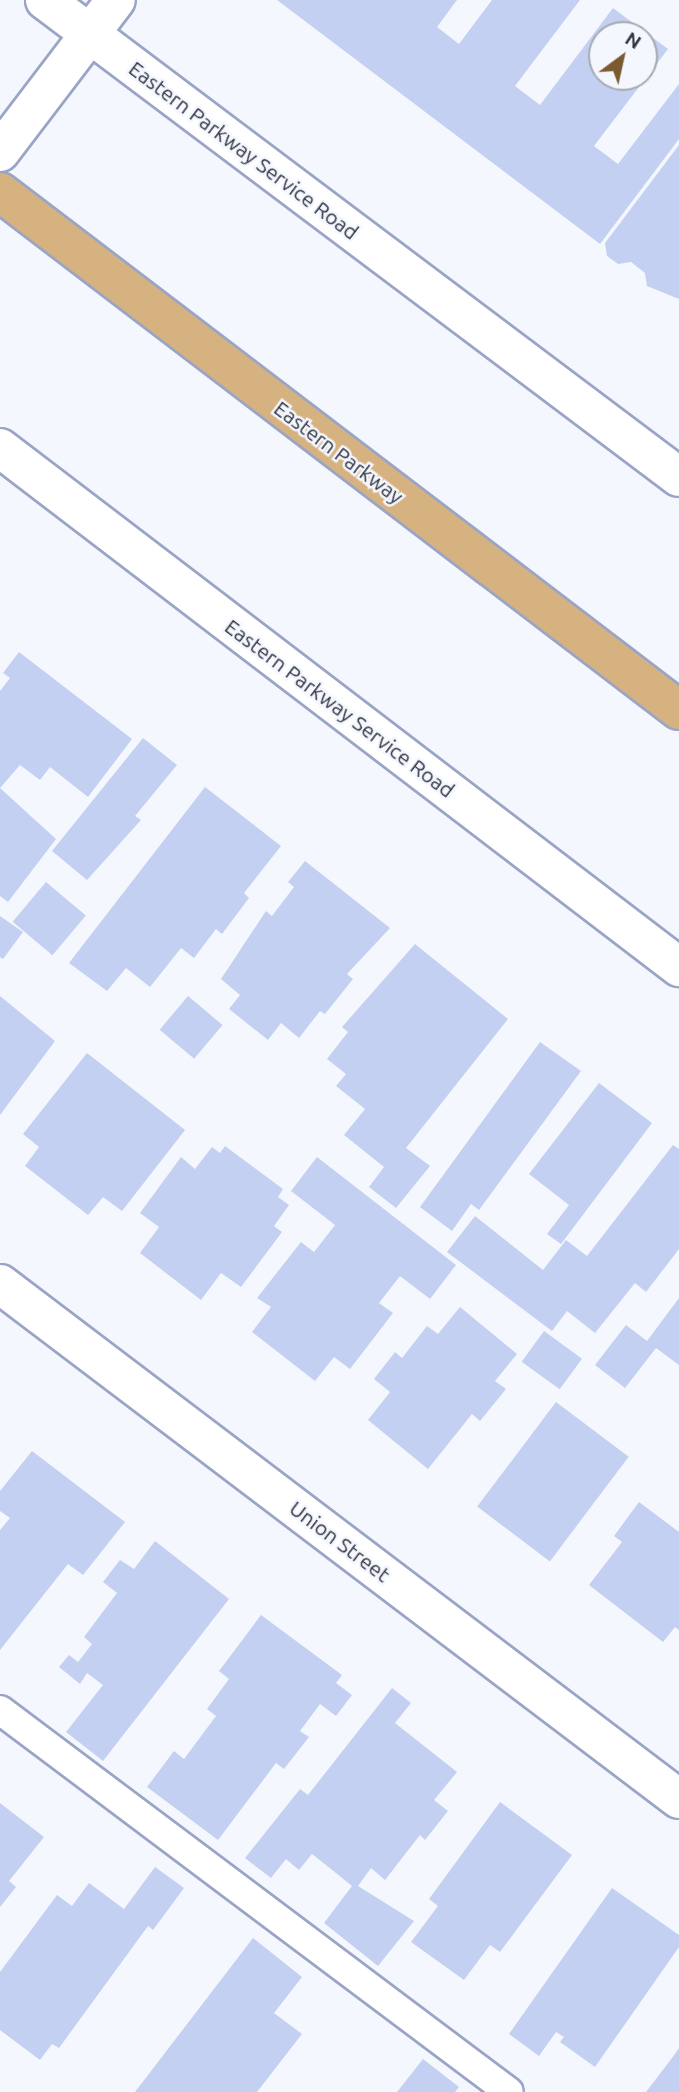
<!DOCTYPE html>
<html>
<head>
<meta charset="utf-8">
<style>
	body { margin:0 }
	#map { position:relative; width:679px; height:2092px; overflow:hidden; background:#f4f7fe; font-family:Ubuntu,sans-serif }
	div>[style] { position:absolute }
	.building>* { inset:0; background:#c4d0f2; transform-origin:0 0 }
	.roads { filter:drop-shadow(2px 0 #9aa5c6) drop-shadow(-2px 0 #9aa5c6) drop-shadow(0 2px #9aa5c6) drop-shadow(0 -2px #9aa5c6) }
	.service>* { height:28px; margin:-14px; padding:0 14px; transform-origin:14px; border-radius:14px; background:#fff }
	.minor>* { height:38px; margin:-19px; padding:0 19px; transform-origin:19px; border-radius:19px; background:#fff }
	.primary>* { height:38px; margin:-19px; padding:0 19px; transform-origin:19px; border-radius:19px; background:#d6b280 }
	span { translate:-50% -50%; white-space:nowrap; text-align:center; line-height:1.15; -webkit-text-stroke:5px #f4f7fe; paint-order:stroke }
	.street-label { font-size:21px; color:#323643 }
	.north { position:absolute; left:588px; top:21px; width:70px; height:70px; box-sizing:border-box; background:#f4f7fe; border:2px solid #a6aab3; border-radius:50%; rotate:33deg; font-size:19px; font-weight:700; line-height:28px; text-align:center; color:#323643 }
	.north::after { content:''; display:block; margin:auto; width:24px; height:32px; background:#7c5a31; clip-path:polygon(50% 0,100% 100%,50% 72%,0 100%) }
</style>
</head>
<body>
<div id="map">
	<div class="building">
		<div style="clip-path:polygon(evenodd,277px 0,457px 0,437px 27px,459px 44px,492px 0,580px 0,515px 86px,540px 105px,613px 8px,668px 49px,594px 146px,618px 164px,679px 84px,679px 139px,600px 244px,277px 0,602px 35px,644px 35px,644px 77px,602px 77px,602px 35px)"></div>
		<div style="clip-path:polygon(679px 145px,679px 299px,647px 286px,645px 273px,631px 262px,618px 264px,607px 256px,605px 243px)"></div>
		<div style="clip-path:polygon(19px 652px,132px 739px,88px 797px,50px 767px,40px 780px,20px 765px,0 788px,56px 839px,8px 902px,0 896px,0 691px,10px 678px,3px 673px)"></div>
		<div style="clip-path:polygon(143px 738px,177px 765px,135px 816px,141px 820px,87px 880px,52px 851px)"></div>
		<div style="clip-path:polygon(205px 787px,281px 846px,244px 893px,249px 898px,222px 934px,216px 929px,194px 958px,181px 948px,150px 987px,126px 968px,107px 991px,69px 963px)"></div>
		<div style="clip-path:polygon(305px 861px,390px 928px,347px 974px,353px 979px,325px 1014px,320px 1011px,299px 1038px,281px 1023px,268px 1040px,229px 1009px,240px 995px,221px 979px,266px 911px,272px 916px,294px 887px,288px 882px)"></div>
		<div style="left:46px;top:882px;width:52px;height:52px;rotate:40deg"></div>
		<div style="clip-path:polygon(0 916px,23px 932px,3px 959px,0 957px)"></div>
		<div style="clip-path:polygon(415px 944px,508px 1019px,406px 1148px,430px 1166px,396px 1208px,369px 1187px,384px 1167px,344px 1135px,365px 1109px,336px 1086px,346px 1074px,327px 1059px,348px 1032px,342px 1027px)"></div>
		<div style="clip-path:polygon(0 996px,55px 1041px,0 1115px)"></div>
		<div style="left:188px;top:996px;width:45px;height:44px;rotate:40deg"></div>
		<div style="clip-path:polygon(540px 1042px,581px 1071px,479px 1210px,471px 1204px,452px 1231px,420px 1207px)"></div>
		<div style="clip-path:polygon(87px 1053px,185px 1130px,122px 1211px,103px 1197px,88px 1215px,25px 1166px,39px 1147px,23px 1134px)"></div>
		<div style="clip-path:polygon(599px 1083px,652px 1123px,561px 1244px,547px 1234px,569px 1205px,529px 1174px)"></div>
		<div style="clip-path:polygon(673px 1145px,679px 1149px,679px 1249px,646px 1292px,635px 1283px,595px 1333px,567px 1311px,552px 1331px,447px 1252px,475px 1216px,543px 1270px,566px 1240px,587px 1256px)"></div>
		<div style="clip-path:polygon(225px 1146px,283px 1189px,278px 1197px,289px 1205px,274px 1226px,282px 1232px,241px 1287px,221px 1273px,201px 1300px,140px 1253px,159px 1227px,140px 1213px,181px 1157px,195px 1169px,212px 1147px,220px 1153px)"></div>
		<div style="clip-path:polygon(317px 1157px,456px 1265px,430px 1299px,400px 1276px,379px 1303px,393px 1313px,350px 1369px,334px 1357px,315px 1381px,252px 1332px,271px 1307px,257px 1298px,301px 1242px,314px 1252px,335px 1225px,291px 1191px)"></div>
		<div style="clip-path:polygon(679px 1298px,679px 1365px,656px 1348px,625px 1388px,595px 1365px,626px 1325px,647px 1341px)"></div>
		<div style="clip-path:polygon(460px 1307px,517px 1354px,495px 1381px,506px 1389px,480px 1421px,472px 1414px,428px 1469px,368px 1420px,390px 1392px,374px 1379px,395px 1352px,402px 1358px,427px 1326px,438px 1334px)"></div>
		<div style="left:544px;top:1331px;width:47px;height:38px;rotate:36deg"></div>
		<div style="left:556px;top:1402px;width:91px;height:131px;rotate:37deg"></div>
		<div style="clip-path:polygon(32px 1451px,125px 1522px,83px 1575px,68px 1564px,0 1650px,0 1530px,10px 1518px,0 1511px,0 1491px)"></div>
		<div style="clip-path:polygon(639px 1502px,679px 1532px,679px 1630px,675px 1627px,663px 1642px,589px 1585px,622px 1542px,614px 1536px)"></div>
		<div style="clip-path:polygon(155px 1541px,229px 1599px,103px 1761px,66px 1732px,103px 1685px,87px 1673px,80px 1684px,59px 1667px,69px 1655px,78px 1662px,92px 1644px,84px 1637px,117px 1593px,103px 1582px,120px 1560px,134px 1569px)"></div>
		<div style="clip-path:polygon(261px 1615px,342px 1675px,336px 1683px,352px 1695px,336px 1716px,320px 1704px,300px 1731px,309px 1737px,284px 1769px,276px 1763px,218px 1840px,147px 1787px,174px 1751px,184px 1759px,216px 1716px,207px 1709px,229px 1679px,219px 1671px)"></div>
		<div style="clip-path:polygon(392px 1688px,411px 1703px,395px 1723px,457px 1772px,434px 1800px,448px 1811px,425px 1840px,420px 1835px,385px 1880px,371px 1868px,358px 1886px,414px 1921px,378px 1966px,324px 1923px,352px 1886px,326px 1865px,312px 1854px,299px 1870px,286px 1859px,271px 1878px,245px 1858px,300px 1789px,308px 1795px)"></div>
		<div style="clip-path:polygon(500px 1802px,572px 1855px,500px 1952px,490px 1945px,464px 1980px,411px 1942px,438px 1906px,429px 1899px)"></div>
		<div style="clip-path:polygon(0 1803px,44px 1837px,9px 1881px,16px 1887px,0 1907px)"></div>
		<div style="clip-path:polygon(155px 1867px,184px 1888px,153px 1930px,148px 1926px,59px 2048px,52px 2044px,40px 2060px,0 2030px,0 1972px,57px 1895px,72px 1906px,89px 1883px,124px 1909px)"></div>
		<div style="clip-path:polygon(612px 1888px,679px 1935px,679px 1947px,595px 2067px,560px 2042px,564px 2037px,556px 2032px,539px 2056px,509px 2034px)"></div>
		<div style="clip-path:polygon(253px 1938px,302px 1977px,274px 2013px,302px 2034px,257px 2092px,135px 2092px)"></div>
		<div style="clip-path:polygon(679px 2048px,679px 2092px,646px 2092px,675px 2054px)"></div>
		<div style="clip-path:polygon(423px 2059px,459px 2087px,455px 2092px,397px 2092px)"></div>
	</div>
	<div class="roads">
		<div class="service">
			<div style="left:0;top:1710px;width:636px;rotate:36.89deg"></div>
		</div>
		<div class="minor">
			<div style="left:45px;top:0;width:793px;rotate:36.96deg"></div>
			<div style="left:0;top:152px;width:191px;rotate:-52.7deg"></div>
			<div style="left:0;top:448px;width:855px;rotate:37.39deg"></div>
			<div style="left:0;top:1284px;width:852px;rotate:37.18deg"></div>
		</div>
		<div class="primary">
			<div style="left:0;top:192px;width:854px;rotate:37.34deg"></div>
		</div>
	</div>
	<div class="street-label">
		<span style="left:244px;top:150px;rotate:37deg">Eastern Parkway Service Road</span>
		<span style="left:339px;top:452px;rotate:37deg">Eastern Parkway</span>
		<span style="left:340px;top:708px;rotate:37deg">Eastern Parkway Service Road</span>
		<span style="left:340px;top:1541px;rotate:37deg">Union Street</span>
	</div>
	<div class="north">N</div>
</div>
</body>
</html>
